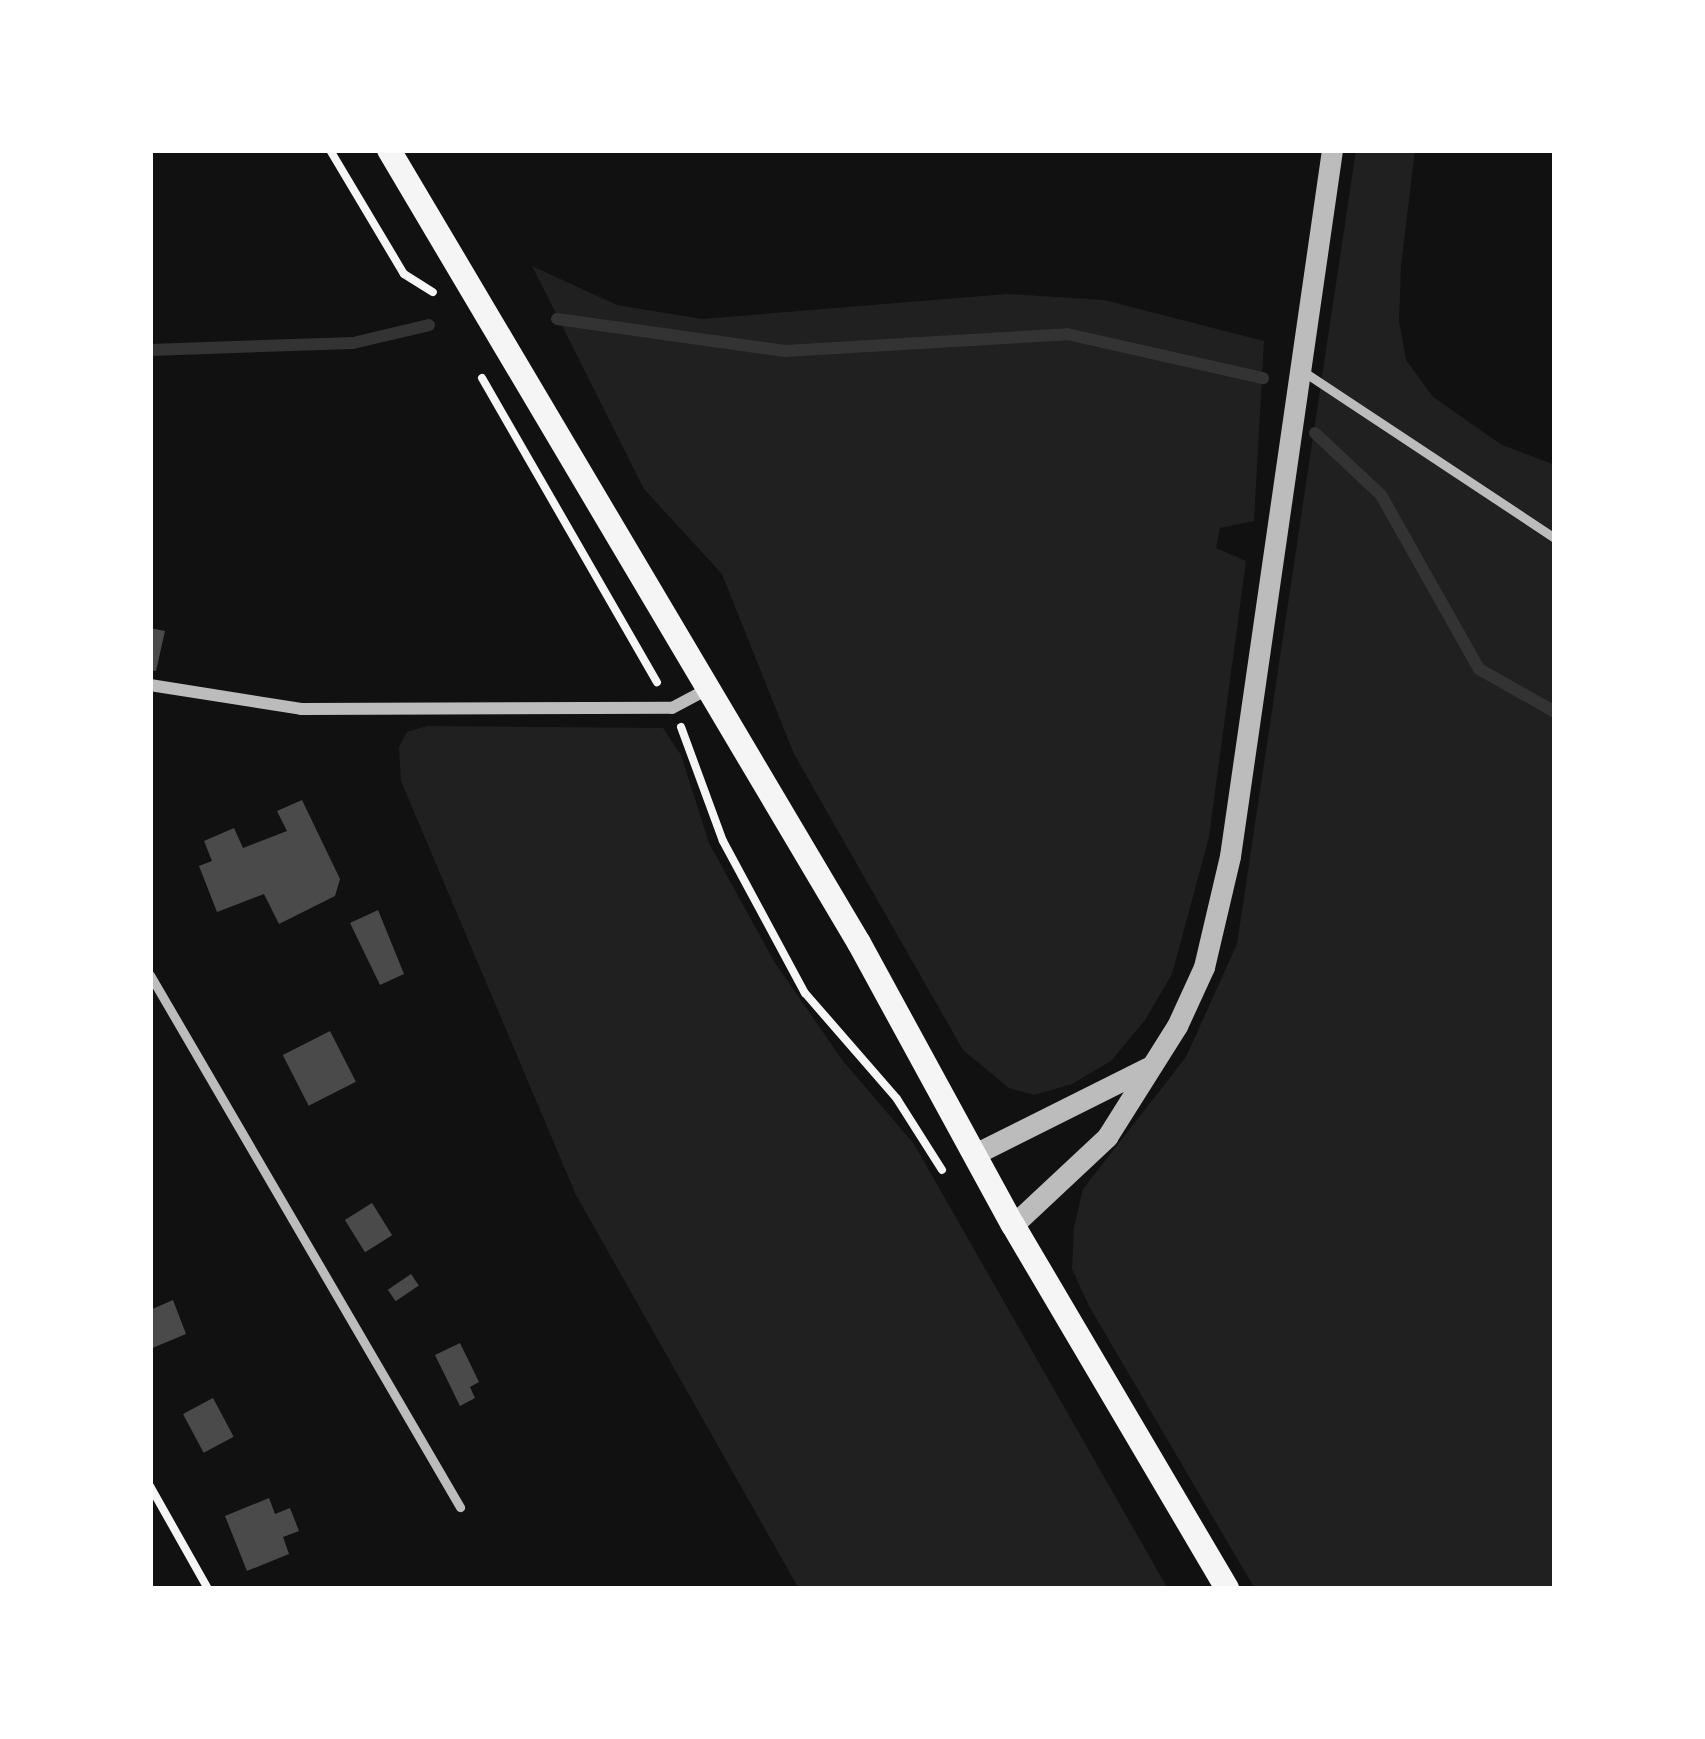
<!DOCTYPE html>
<html>
<head>
<meta charset="utf-8">
<style>
	body { margin:0 }
	#map { position:relative; width:1705px; height:1739px; overflow:hidden; background:#111; font-family:"Asap Condensed",sans-serif }
	div>[style] { position:absolute }
	.green>* { inset:0; background:#202020 }
	.stream>* { height:12px; margin:-6px; padding:0 6px; transform-origin:6px; border-radius:6px; background:#333 }
	.building>* { inset:0; background:#4a4a4a; transform-origin:0 0 }
	.path>* { height:8px; margin:-4px; padding:0 4px; transform-origin:4px; border-radius:4px; background:#f5f5f5 }
	.service>* { height:9px; margin:-4.5px; padding:0 4.5px; transform-origin:4.5px; border-radius:4.5px; background:#bcbcbc }
	.minor>* { height:12px; margin:-6px; padding:0 6px; transform-origin:6px; border-radius:6px; background:#bcbcbc }
	.tertiary>* { height:21px; margin:-10.5px; padding:0 10.5px; transform-origin:10.5px; border-radius:10.5px; background:#bcbcbc }
	.secondary>* { height:24px; margin:-12px; padding:0 12px; transform-origin:12px; border-radius:12px; background:#f5f5f5 }
	span { translate:-50% -50%; white-space:nowrap; text-align:center; line-height:1.15; -webkit-text-stroke:9px #fff; paint-order:stroke }
	.frame { position:absolute; inset:0; border:153px solid #fff; pointer-events:none }
</style>
</head>
<body>
<div id="map">
	<div class="green">
		<div style="clip-path:polygon(1356px 150px,1415px 150px,1401px 266px,1399px 320px,1406px 360px,1433px 397px,1502px 445px,1555px 465px,1555px 1589px,1255px 1589px,1089px 1306px,1072px 1269px,1074px 1227px,1083px 1189px,1186px 1057px,1237px 944px)"></div>
		<div style="clip-path:polygon(532px 266px,617px 305px,702px 319px,1007px 294px,1104px 300px,1264px 341px,1254px 521px,1220px 528px,1216px 548px,1246px 561px,1209px 837px,1172px 974px,1145px 1020px,1111px 1061px,1072px 1084px,1034px 1095px,1009px 1088px,963px 1050px,794px 754px,722px 574px,644px 489px)"></div>
		<div style="clip-path:polygon(427px 726px,663px 728px,681px 755px,709px 843px,775px 963px,843px 1061px,914px 1144px,1168px 1589px,799px 1589px,576px 1195px,401px 781px,399px 747px,407px 732px)"></div>
	</div>
	<div class="stream">
		<div style="left:557px;top:319px;width:230px;rotate:8deg"></div>
		<div style="left:785px;top:351px;width:283px;rotate:-3.4deg"></div>
		<div style="left:1067px;top:334px;width:201px;rotate:12.7deg"></div>
		<div style="left:150px;top:350px;width:203px;rotate:-2deg"></div>
		<div style="left:353px;top:343px;width:78px;rotate:-13.3deg"></div>
		<div style="left:1315px;top:433px;width:91px;rotate:43.2deg"></div>
		<div style="left:1381px;top:495px;width:200px;rotate:60.6deg"></div>
		<div style="left:1479px;top:669px;width:87px;rotate:29.5deg"></div>
	</div>
	<div class="building">
		<div style="clip-path:polygon(150px 628px,165px 631px,156px 671px,150px 670px)"></div>
		<div style="clip-path:polygon(302px 800px,340px 879px,335px 896px,279px 924px,264px 894px,217px 912px,199px 866px,212px 861px,204px 841px,234px 828px,243px 848px,287px 831px,277px 811px)"></div>
		<div style="clip-path:polygon(378px 910px,404px 974px,380px 985px,350px 923px)"></div>
		<div style="left:330px;top:1031px;width:57px;height:53px;rotate:63deg"></div>
		<div style="left:372px;top:1203px;width:38px;height:32px;rotate:58deg"></div>
		<div style="left:411px;top:1274px;width:14px;height:28px;rotate:56deg"></div>
		<div style="clip-path:polygon(173px 1300px,186px 1334px,150px 1349px,150px 1310px)"></div>
		<div style="clip-path:polygon(460px 1343px,479px 1382px,470px 1387px,475px 1398px,460px 1406px,435px 1355px)"></div>
		<div style="left:213px;top:1398px;width:44px;height:34px;rotate:62deg"></div>
		<div style="clip-path:polygon(269px 1498px,275px 1514px,290px 1508px,299px 1531px,283px 1537px,289px 1554px,247px 1571px,225px 1516px)"></div>
	</div>
	<div class="path">
		<div style="left:330px;top:150px;width:144px;rotate:59.2deg"></div>
		<div style="left:404px;top:274px;width:34px;rotate:32deg"></div>
		<div style="left:482px;top:378px;width:351px;rotate:60.1deg"></div>
		<div style="left:681px;top:727px;width:121px;rotate:69.8deg"></div>
		<div style="left:723px;top:841px;width:173px;rotate:61.7deg"></div>
		<div style="left:805px;top:993px;width:140px;rotate:49deg"></div>
		<div style="left:897px;top:1099px;width:84px;rotate:57.6deg"></div>
		<div style="left:150px;top:1486px;width:118px;rotate:60.6deg"></div>
	</div>
	<div class="service">
		<div style="left:1304px;top:372px;width:301px;rotate:33.5deg"></div>
		<div style="left:150px;top:975px;width:616px;rotate:59.77deg"></div>
	</div>
	<div class="minor">
		<div style="left:150px;top:685px;width:153px;rotate:9deg"></div>
		<div style="left:301px;top:709px;width:371px;rotate:-0.2deg"></div>
		<div style="left:672px;top:708px;width:40px;rotate:-28deg"></div>
	</div>
	<div class="tertiary">
		<div style="left:975px;top:1154px;width:192px;rotate:-26.6deg"></div>
		<div style="left:1013px;top:1225px;width:129px;rotate:-43.1deg"></div>
		<div style="left:1107px;top:1137px;width:131px;rotate:-57.8deg"></div>
		<div style="left:1177px;top:1026px;width:65px;rotate:-65.4deg"></div>
		<div style="left:1204px;top:967px;width:114px;rotate:-76.8deg"></div>
		<div style="left:1230px;top:856px;width:713px;rotate:-81.78deg"></div>
	</div>
	<div class="secondary">
		<div style="left:389px;top:150px;width:922px;rotate:59.35deg"></div>
		<div style="left:859px;top:943px;width:321px;rotate:61.4deg"></div>
		<div style="left:1013px;top:1225px;width:422px;rotate:59.5deg"></div>
	</div>
	<div class="frame"></div>
</div>
</body>
</html>
